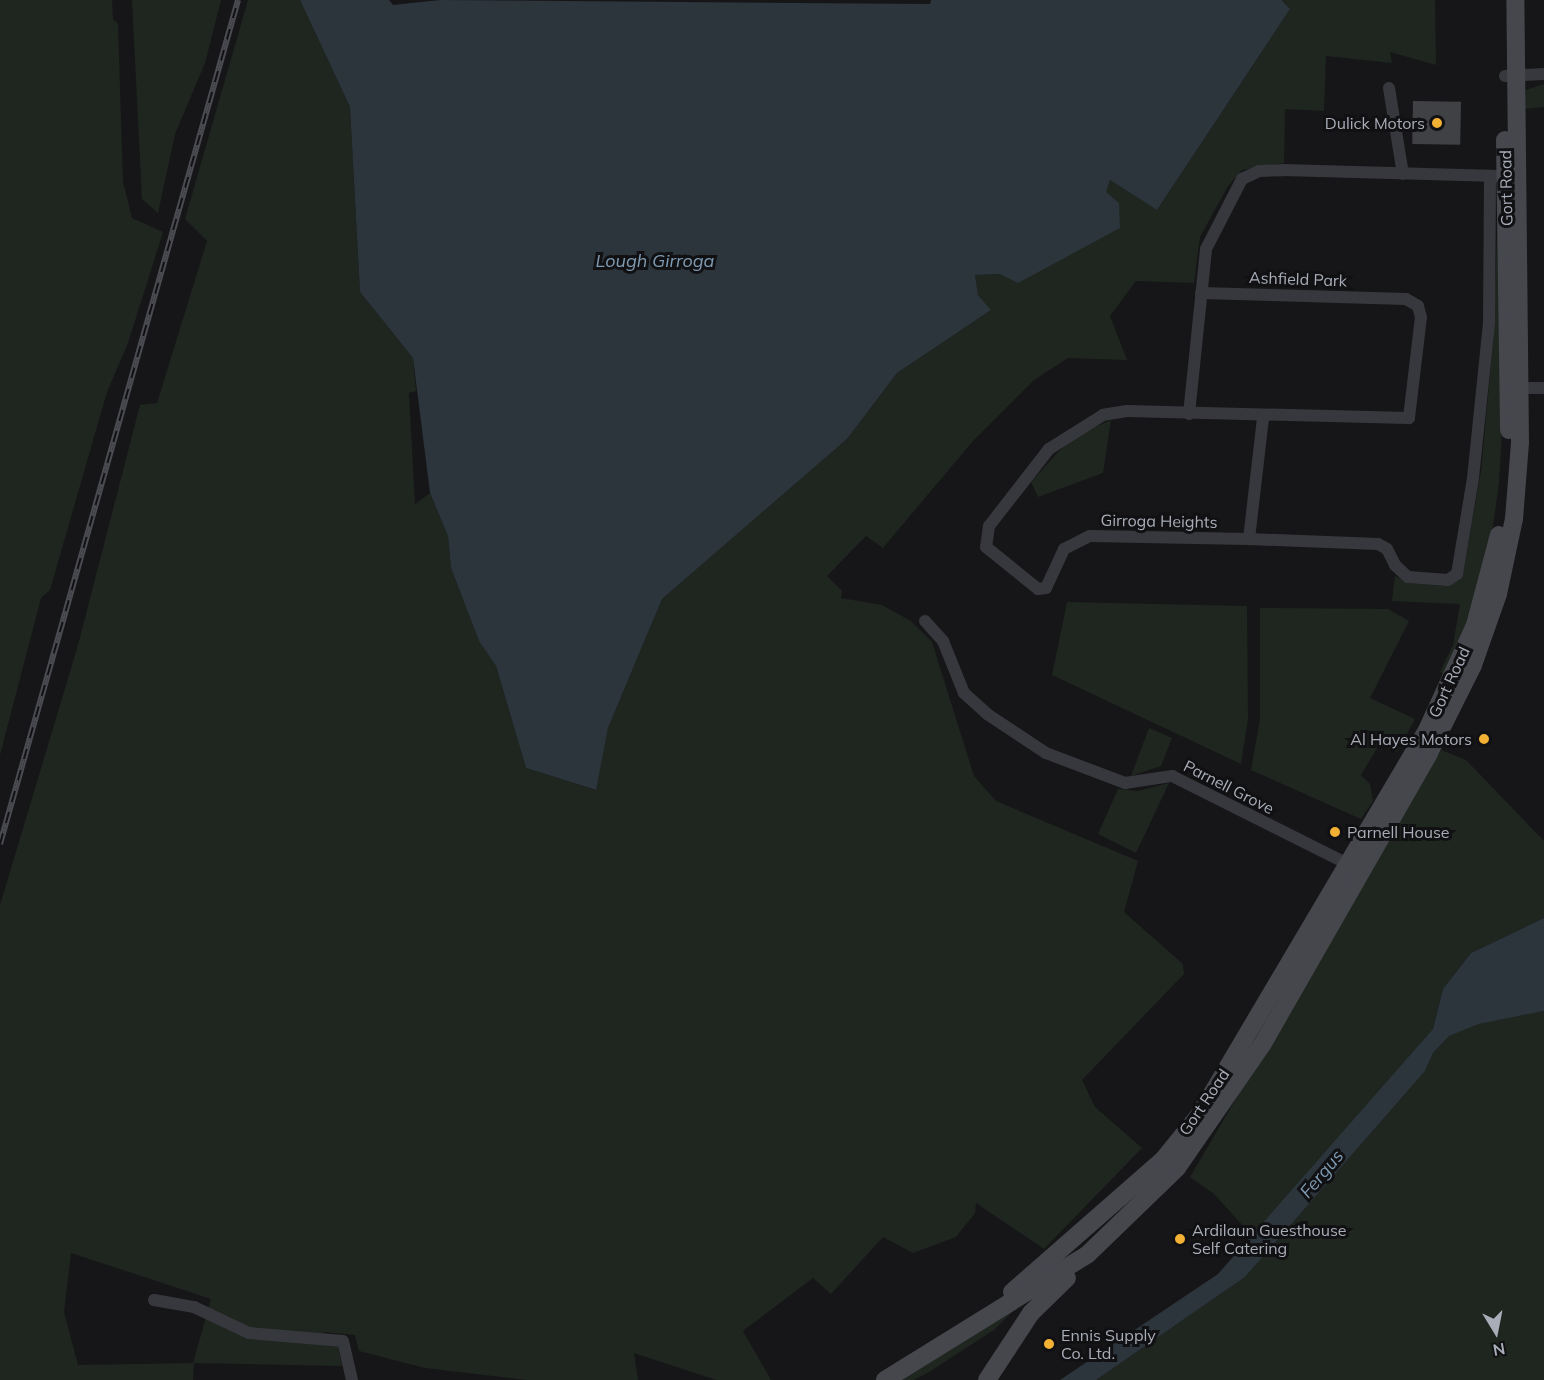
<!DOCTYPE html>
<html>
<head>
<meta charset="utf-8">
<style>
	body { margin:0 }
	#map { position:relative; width:1544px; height:1380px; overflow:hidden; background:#161618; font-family:Mulish,sans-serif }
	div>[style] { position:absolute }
	.green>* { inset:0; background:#1e261f }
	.water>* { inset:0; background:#2c353c }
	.building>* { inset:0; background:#404145; transform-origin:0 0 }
	.street>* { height:12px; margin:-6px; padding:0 6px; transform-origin:6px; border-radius:6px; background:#37383d }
	.secondary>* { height:18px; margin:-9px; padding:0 9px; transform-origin:9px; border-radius:9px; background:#45474d }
	.rail>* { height:6px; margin-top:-3px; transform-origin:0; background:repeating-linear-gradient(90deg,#111113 0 11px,#4a4c52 0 22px); box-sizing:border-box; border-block:2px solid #4a4c52 }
	.dots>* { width:16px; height:16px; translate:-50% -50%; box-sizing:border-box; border:3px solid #111113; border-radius:50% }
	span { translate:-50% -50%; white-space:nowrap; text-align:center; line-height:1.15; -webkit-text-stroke:6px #111113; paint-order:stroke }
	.poi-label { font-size:16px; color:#a8adb8 }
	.right { translate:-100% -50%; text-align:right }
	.left { translate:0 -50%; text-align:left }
	.street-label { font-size:16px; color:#a8adb8 }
	.water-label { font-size:18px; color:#7f9bb3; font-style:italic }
	.north { position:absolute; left:1466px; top:1302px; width:60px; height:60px; -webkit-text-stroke:4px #111113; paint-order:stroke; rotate:170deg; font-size:16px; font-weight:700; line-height:24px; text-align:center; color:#a8adb8 }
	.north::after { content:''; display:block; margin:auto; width:21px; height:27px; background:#a8adb8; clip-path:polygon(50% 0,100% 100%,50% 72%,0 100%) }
</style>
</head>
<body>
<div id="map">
	<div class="green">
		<div style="clip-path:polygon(0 0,112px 0,113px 19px,118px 24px,123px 182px,132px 218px,163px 232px,128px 343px,107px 392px,50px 590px,41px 598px,0 755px)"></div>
		<div style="clip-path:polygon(132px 0,221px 0,205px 63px,175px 134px,158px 213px,142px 199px)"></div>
		<div style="clip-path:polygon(evenodd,248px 0,300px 0,350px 107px,360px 292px,413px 358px,416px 391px,409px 393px,415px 504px,430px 493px,448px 536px,451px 568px,479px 641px,496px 666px,526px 768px,595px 790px,608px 728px,662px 599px,847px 439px,897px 373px,991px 310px,978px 295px,975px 275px,1000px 274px,1105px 192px,1110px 180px,1157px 210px,1290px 9px,1283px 0,1435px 0,1436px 65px,1390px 52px,1392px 63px,1326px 56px,1324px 111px,1285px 109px,1284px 163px,1242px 170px,1228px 186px,1200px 237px,1194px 283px,1136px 281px,1110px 316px,1127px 360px,1068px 358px,1034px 380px,973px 441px,883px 548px,866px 536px,827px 576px,842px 591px,841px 598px,882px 605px,911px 621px,932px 642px,974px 776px,996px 801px,1138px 861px,1124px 912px,1183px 964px,1184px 974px,1082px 1080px,1095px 1107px,1142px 1148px,1044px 1249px,976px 1203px,975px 1213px,956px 1237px,913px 1253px,883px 1237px,831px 1294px,813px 1278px,743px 1331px,771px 1380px,716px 1380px,634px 1353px,638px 1380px,528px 1380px,425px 1368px,359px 1351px,355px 1335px,324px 1332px,338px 1347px,342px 1366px,194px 1363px,193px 1380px,0 1380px,0 905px,78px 645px,140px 405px,157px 403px,207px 241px,185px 219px,248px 0,71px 1253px,211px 1299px,193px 1363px,78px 1365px,64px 1312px,71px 1253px)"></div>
		<div style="clip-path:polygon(1544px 84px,1544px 107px,1523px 109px,1526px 90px)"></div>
		<div style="clip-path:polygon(1499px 184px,1504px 396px,1499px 483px,1489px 555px,1470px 625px,1446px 675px,1440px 672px,1453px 645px,1460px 604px,1392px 601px,1395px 576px,1409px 583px,1445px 586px,1463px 573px,1481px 471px,1493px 342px)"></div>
		<div style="clip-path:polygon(1111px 420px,1103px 473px,1038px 497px,1031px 482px,1058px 452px,1077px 435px)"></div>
		<div style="clip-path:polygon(1067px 602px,1247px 606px,1248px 719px,1241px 764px,1052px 675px)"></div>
		<div style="clip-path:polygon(1260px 608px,1388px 609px,1409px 621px,1370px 698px,1415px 719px,1397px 752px,1379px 745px,1361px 775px,1370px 784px,1373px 801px,1361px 819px,1251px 770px,1260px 719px)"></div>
		<div style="clip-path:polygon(1149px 728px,1172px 738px,1161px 766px,1131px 776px)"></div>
		<div style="clip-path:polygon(1441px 750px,1466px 760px,1544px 841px,1544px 918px,1471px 953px,1443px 989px,1433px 1029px,1254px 1238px,1214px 1194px,1190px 1177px)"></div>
		<div style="clip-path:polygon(1169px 783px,1136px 853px,1098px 834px,1118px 789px,1138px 791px)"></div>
		<div style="clip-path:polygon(1544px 1011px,1544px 1380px,1096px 1380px,1245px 1277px,1425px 1071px,1433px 1053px,1449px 1036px,1479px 1024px)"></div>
		<div style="clip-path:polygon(1016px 1308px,994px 1330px,929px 1372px,914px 1380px,897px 1380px)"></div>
	</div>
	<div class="water">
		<div style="clip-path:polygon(300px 0,389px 0,393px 5px,440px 0,930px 4px,931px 0,1282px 0,1290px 9px,1157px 210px,1110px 180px,1106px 192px,1119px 203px,1120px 228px,1018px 283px,1000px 274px,975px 275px,978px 295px,991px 310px,897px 373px,847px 439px,662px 599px,608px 728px,596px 790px,526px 768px,496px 666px,479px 641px,451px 568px,448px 536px,430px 493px,413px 358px,360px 292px,350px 107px)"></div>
		<div style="clip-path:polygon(1544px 918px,1544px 1011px,1479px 1024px,1449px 1036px,1433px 1053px,1425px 1071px,1245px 1277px,1096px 1380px,1060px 1380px,1218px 1274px,1433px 1029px,1443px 989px,1471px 953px)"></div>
	</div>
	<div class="building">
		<div style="left:1413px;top:101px;width:48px;height:43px;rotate:1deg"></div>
	</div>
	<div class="street">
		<div style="left:1505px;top:76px;width:39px;rotate:-3deg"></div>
		<div style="left:1389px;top:88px;width:87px;rotate:80.8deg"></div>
		<div style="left:1201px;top:293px;width:205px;rotate:1.7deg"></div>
		<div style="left:1406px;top:299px;width:14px;rotate:30deg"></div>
		<div style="left:1418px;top:306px;width:11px;rotate:75deg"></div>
		<div style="left:1421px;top:317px;width:102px;rotate:96.8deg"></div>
		<div style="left:1409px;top:418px;width:282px;rotate:-178.6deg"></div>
		<div style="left:1127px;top:411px;width:24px;rotate:171deg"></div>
		<div style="left:1103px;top:415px;width:64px;rotate:147.8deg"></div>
		<div style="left:1049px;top:449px;width:98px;rotate:127.9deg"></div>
		<div style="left:989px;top:526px;width:21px;rotate:98deg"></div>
		<div style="left:986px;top:547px;width:67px;rotate:38.9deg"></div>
		<div style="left:1038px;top:589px;width:8px;rotate:-7deg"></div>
		<div style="left:1046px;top:588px;width:43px;rotate:-65.2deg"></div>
		<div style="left:1064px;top:549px;width:29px;rotate:-27deg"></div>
		<div style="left:1090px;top:536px;width:159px;rotate:1.1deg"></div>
		<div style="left:1512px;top:388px;width:32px"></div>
		<div style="left:1189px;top:414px;width:166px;rotate:-84.1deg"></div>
		<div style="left:1206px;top:249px;width:79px;rotate:-62.8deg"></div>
		<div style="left:1242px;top:179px;width:19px;rotate:-25deg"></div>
		<div style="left:1259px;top:171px;width:24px;rotate:-2deg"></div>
		<div style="left:1283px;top:170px;width:215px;rotate:1.6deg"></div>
		<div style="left:1263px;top:418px;width:122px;rotate:96.6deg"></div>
		<div style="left:1249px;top:539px;width:129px;rotate:2.2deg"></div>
		<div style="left:1378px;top:544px;width:10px;rotate:29deg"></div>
		<div style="left:1387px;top:549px;width:18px;rotate:63deg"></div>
		<div style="left:1395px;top:565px;width:18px;rotate:43deg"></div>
		<div style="left:1408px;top:577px;width:40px;rotate:4.3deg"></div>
		<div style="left:1448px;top:580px;width:11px;rotate:-34deg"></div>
		<div style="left:1457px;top:574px;width:97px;rotate:-80.5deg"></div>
		<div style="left:1473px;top:478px;width:157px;rotate:-84.1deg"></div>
		<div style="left:1489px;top:322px;width:146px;rotate:-89.6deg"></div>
		<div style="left:925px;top:621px;width:27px;rotate:48deg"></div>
		<div style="left:943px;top:641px;width:56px;rotate:68deg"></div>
		<div style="left:964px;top:693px;width:31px;rotate:42deg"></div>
		<div style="left:987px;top:714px;width:71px;rotate:33.5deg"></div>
		<div style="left:1046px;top:753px;width:85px;rotate:20.8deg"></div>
		<div style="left:1125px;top:783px;width:48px;rotate:-8.5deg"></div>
		<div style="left:1172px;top:776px;width:203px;rotate:26.6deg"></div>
		<div style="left:154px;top:1300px;width:41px;rotate:9.9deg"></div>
		<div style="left:194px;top:1307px;width:61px;rotate:25.3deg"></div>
		<div style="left:249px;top:1333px;width:94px;rotate:4.9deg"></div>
		<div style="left:343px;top:1341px;width:40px;rotate:77deg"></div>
	</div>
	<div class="secondary">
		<div style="left:1505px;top:140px;width:290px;rotate:89.2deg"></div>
		<div style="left:1012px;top:1292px;width:201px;rotate:-41.2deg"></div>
		<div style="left:1163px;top:1160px;width:59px;rotate:-51.2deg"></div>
		<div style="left:1200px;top:1114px;width:446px;rotate:-59.4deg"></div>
		<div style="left:1427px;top:730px;width:115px;rotate:-65.4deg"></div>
		<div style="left:1475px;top:625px;width:93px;rotate:-75.1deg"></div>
		<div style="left:885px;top:1380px;width:239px;rotate:-31.8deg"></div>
		<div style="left:1088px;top:1254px;width:124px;rotate:-44deg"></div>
		<div style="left:1177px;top:1168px;width:150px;rotate:-55.4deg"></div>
		<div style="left:1262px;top:1045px;width:336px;rotate:-60.2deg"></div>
		<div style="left:1429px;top:753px;width:98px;rotate:-63.4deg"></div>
		<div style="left:1473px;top:665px;width:75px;rotate:-70.6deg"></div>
		<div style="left:1498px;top:594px;width:77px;rotate:-78deg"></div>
		<div style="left:1514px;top:519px;width:77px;rotate:-85.5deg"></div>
		<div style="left:1520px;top:442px;width:442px;rotate:-90.6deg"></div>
		<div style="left:987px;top:1380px;width:80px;rotate:-56.7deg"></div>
		<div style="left:1031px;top:1313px;width:50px;rotate:-44.2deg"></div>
	</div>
	<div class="rail">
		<div style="left:0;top:844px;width:877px;rotate:-74.25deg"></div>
	</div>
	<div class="dots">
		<div style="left:1437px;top:123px;background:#f2b134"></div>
		<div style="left:1484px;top:739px;background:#f2b134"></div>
		<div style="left:1335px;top:832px;background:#f2b134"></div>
		<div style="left:1180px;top:1239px;background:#f2b134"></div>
		<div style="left:1049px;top:1344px;background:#f2b134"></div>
	</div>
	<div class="poi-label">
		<span class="right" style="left:1425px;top:123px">Dulick Motors</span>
		<span class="right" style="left:1472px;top:739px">Al Hayes Motors</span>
		<span class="left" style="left:1347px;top:832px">Parnell House</span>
		<span class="left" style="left:1192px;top:1239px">Ardilaun Guesthouse<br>Self Catering</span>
		<span class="left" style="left:1061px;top:1344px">Ennis Supply<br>Co. Ltd.</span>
	</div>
	<div class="street-label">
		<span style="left:1506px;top:188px;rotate:-91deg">Gort Road</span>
		<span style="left:1298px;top:279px;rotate:2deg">Ashfield Park</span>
		<span style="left:1159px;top:521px;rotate:1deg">Girroga Heights</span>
		<span style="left:1449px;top:682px;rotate:-65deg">Gort Road</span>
		<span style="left:1229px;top:787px;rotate:27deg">Parnell Grove</span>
		<span style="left:1204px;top:1102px;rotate:-56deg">Gort Road</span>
	</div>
	<div class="water-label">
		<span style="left:655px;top:261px">Lough Girroga</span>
		<span style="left:1322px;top:1174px;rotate:-50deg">Fergus</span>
	</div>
	<div class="north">N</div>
</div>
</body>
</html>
